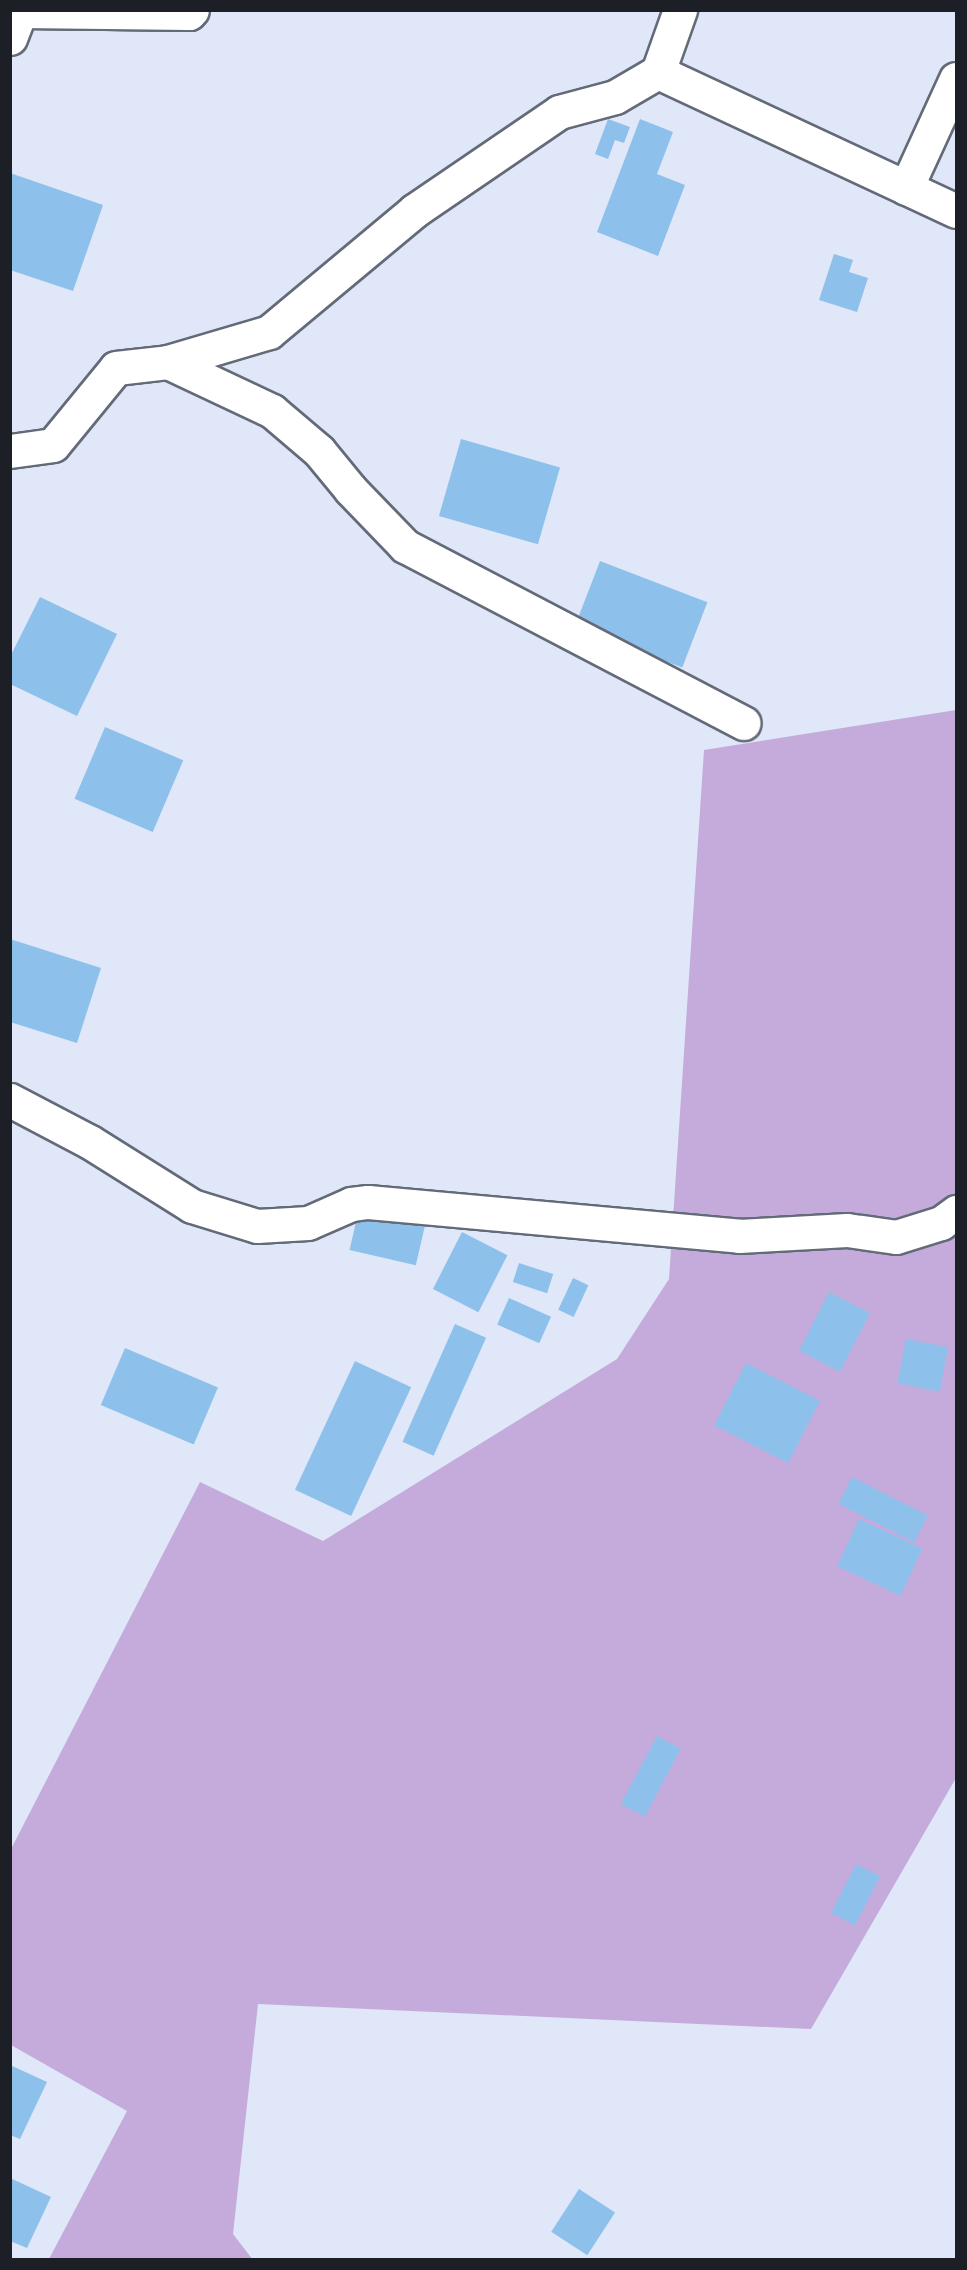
<!DOCTYPE html>
<html>
<head>
<meta charset="utf-8">
<style>
	body { margin:0 }
	#map { position:relative; width:967px; height:2270px; overflow:hidden; background:#dfe7f8; font-family:Overpass,sans-serif }
	div>[style] { position:absolute }
	.green>* { inset:0; background:#c5abdb }
	.building>* { inset:0; background:#8dc1eb; transform-origin:0 0 }
	.roads { filter:drop-shadow(2px 0 #636a78) drop-shadow(-2px 0 #636a78) drop-shadow(0 2px #636a78) drop-shadow(0 -2px #636a78) }
	.minor>* { height:33px; margin:-16.5px; padding:0 16.5px; transform-origin:16.5px; border-radius:16.5px; background:#fff }
	span { translate:-50% -50%; white-space:nowrap; text-align:center; line-height:1.15; -webkit-text-stroke:4.5px #dfe7f8; paint-order:stroke }
	.frame { position:absolute; inset:0; border:12px solid #1c1f25; pointer-events:none }
</style>
</head>
<body>
<div id="map">
	<div class="green">
		<div style="clip-path:polygon(956px 710px,956px 1778px,811px 2029px,258px 2004px,233px 2234px,253px 2260px,49px 2259px,127px 2111px,11px 2045px,11px 1849px,200px 1482px,323px 1541px,617px 1359px,669px 1279px,704px 750px)"></div>
	</div>
	<div class="building">
		<div style="clip-path:polygon(608px 119px,630px 127px,624px 143px,615px 140px,608px 159px,595px 154px)"></div>
		<div style="clip-path:polygon(640px 119px,673px 132px,657px 174px,685px 185px,658px 256px,597px 232px)"></div>
		<div style="clip-path:polygon(10px 173px,103px 205px,73px 291px,10px 270px)"></div>
		<div style="clip-path:polygon(834px 254px,853px 260px,849px 272px,868px 278px,857px 312px,819px 300px)"></div>
		<div style="left:461px;top:439px;width:103px;height:80px;rotate:16deg"></div>
		<div style="left:600px;top:561px;width:115px;height:70px;rotate:21deg"></div>
		<div style="clip-path:polygon(40px 597px,117px 634px,77px 716px,10px 684px,10px 657px)"></div>
		<div style="left:105px;top:727px;width:85px;height:78px;rotate:23deg"></div>
		<div style="clip-path:polygon(10px 939px,101px 968px,77px 1043px,10px 1022px)"></div>
		<div style="left:359px;top:1209px;width:68px;height:42px;rotate:13deg"></div>
		<div style="left:462px;top:1232px;width:51px;height:64px;rotate:27deg"></div>
		<div style="left:519px;top:1263px;width:36px;height:20px;rotate:18deg"></div>
		<div style="left:573px;top:1278px;width:17px;height:35px;rotate:25deg"></div>
		<div style="left:829px;top:1292px;width:46px;height:66px;rotate:27deg"></div>
		<div style="left:509px;top:1298px;width:46px;height:29px;rotate:24deg"></div>
		<div style="left:455px;top:1324px;width:34px;height:129px;rotate:24deg"></div>
		<div style="left:906px;top:1339px;width:43px;height:45px;rotate:11deg"></div>
		<div style="left:125px;top:1348px;width:101px;height:62px;rotate:23deg"></div>
		<div style="left:355px;top:1361px;width:62px;height:142px;rotate:25deg"></div>
		<div style="left:746px;top:1363px;width:83px;height:70px;rotate:27deg"></div>
		<div style="left:852px;top:1477px;width:85px;height:30px;rotate:27deg"></div>
		<div style="left:859px;top:1519px;width:70px;height:52px;rotate:25deg"></div>
		<div style="left:657px;top:1736px;width:27px;height:77px;rotate:28deg"></div>
		<div style="left:856px;top:1864px;width:27px;height:55px;rotate:27deg"></div>
		<div style="clip-path:polygon(10px 2065px,47px 2082px,20px 2139px,10px 2135px)"></div>
		<div style="clip-path:polygon(10px 2178px,51px 2197px,27px 2248px,10px 2241px)"></div>
		<div style="left:579px;top:2189px;width:43px;height:51px;rotate:33deg"></div>
	</div>
	<div class="roads">
		<div class="minor">
			<div style="left:20px;top:11px;width:169px;rotate:0.7deg"></div>
			<div style="left:189px;top:13px;width:4px;rotate:-45deg"></div>
			<div style="left:10px;top:38px;width:30px;rotate:-69deg"></div>
			<div style="left:658px;top:72px;width:329px;rotate:25deg"></div>
			<div style="left:906px;top:188px;width:120px;rotate:-65.4deg"></div>
			<div style="left:168px;top:362px;width:115px;rotate:25.2deg"></div>
			<div style="left:272px;top:411px;width:62px;rotate:40.4deg"></div>
			<div style="left:319px;top:451px;width:50px;rotate:50.6deg"></div>
			<div style="left:351px;top:490px;width:78px;rotate:46deg"></div>
			<div style="left:405px;top:546px;width:382px;rotate:27.6deg"></div>
			<div style="left:10px;top:451px;width:43px;rotate:-7.9deg"></div>
			<div style="left:53px;top:445px;width:99px;rotate:-50.7deg"></div>
			<div style="left:116px;top:368px;width:52px;rotate:-6.6deg"></div>
			<div style="left:168px;top:362px;width:105px;rotate:-16.5deg"></div>
			<div style="left:269px;top:332px;width:189px;rotate:-39.8deg"></div>
			<div style="left:414px;top:211px;width:176px;rotate:-34.3deg"></div>
			<div style="left:559px;top:112px;width:58px;rotate:-15deg"></div>
			<div style="left:615px;top:97px;width:50px;rotate:-30.2deg"></div>
			<div style="left:658px;top:72px;width:66px;rotate:-70.5deg"></div>
			<div style="left:10px;top:1100px;width:90px;rotate:27.7deg"></div>
			<div style="left:90px;top:1142px;width:120px;rotate:32.1deg"></div>
			<div style="left:192px;top:1206px;width:68px;rotate:17.1deg"></div>
			<div style="left:257px;top:1226px;width:51px;rotate:-3.4deg"></div>
			<div style="left:308px;top:1223px;width:47px;rotate:-23.8deg"></div>
			<div style="left:351px;top:1204px;width:17px;rotate:-7deg"></div>
			<div style="left:368px;top:1202px;width:373px;rotate:5.2deg"></div>
			<div style="left:739px;top:1236px;width:108px;rotate:-3.2deg"></div>
			<div style="left:847px;top:1230px;width:49px;rotate:8.1deg"></div>
			<div style="left:896px;top:1237px;width:47px;rotate:-17.3deg"></div>
			<div style="left:941px;top:1223px;width:19px;rotate:-36deg"></div>
		</div>
	</div>
	<div class="frame"></div>
</div>
</body>
</html>
